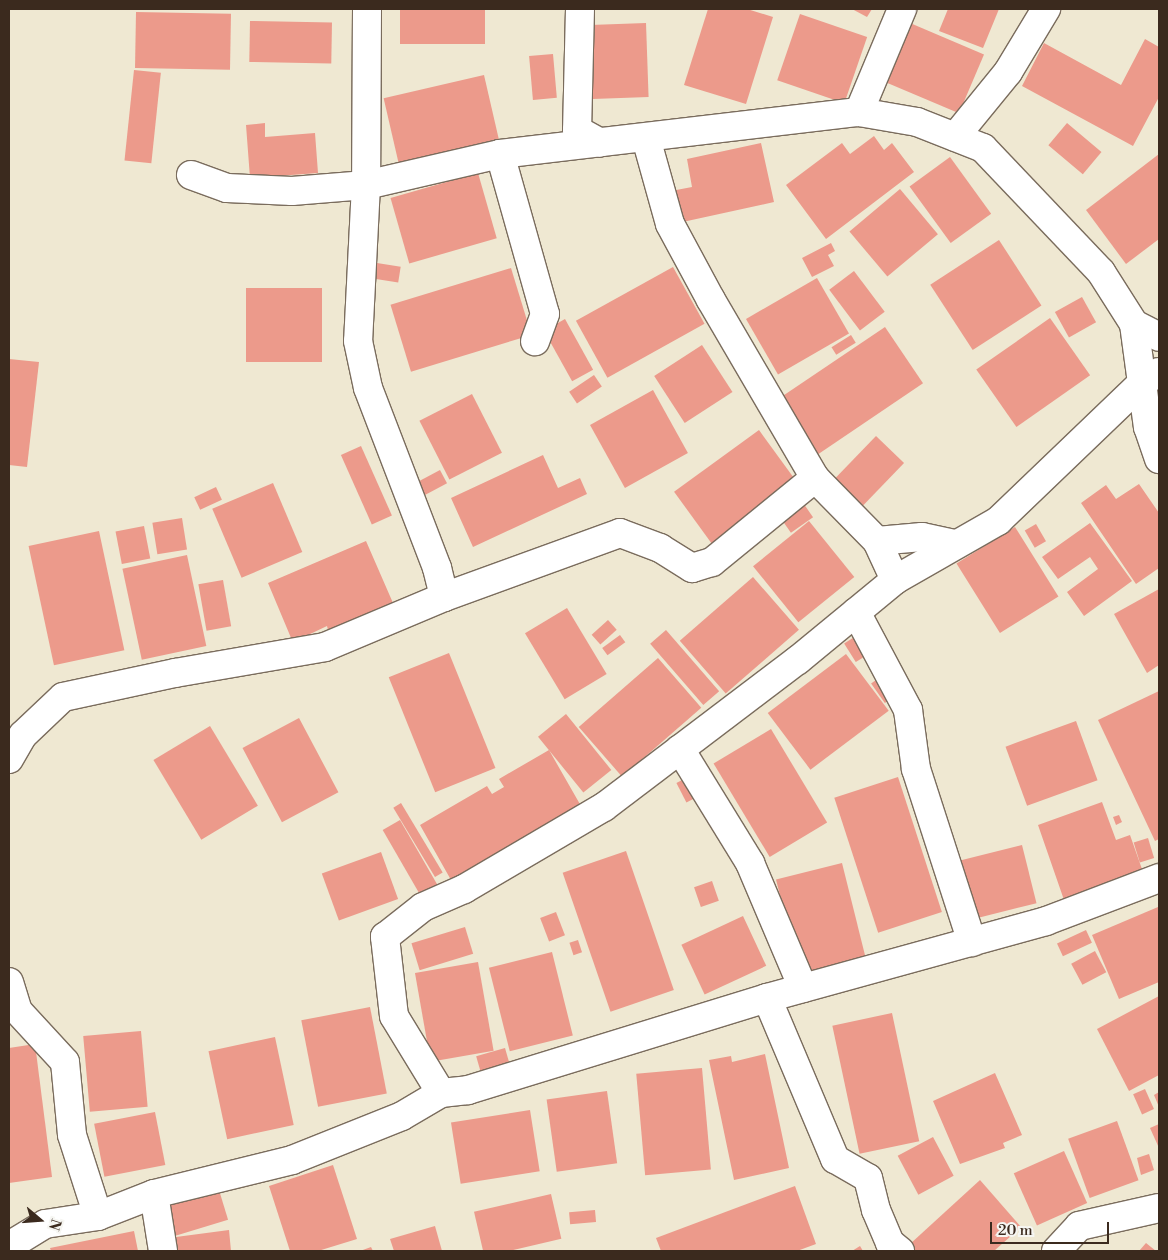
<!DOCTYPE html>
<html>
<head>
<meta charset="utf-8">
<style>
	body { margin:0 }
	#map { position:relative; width:1168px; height:1260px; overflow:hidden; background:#efe8d2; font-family:"Libre Bodoni",serif }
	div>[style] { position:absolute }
	.building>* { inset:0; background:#ec9a8b; transform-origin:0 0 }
	.roads { filter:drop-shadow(1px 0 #7a6c5d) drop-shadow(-1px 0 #7a6c5d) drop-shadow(0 1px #7a6c5d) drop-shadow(0 -1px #7a6c5d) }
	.minor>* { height:28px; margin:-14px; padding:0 14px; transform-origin:14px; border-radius:14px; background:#fff }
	span { translate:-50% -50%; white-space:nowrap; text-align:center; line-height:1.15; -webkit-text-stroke:4px #f6f6f2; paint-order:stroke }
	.frame { position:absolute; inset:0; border:10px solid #3b2a1e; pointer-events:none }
	.north { position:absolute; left:15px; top:1195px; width:50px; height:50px; -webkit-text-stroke:4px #f6f6f2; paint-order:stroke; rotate:108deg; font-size:14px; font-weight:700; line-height:20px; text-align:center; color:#3b2a1e }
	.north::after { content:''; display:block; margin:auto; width:18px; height:22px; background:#3b2a1e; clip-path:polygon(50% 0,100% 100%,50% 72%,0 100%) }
	.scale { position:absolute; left:990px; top:1222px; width:119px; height:22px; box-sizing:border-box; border:2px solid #3b2a1e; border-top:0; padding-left:6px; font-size:15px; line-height:18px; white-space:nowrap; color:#3b2a1e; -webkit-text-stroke:4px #f6f6f2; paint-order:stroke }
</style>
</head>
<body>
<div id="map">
	<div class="building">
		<div style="left:400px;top:9px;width:85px;height:35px"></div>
		<div style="clip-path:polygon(708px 9px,747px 9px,773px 17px,746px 104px,684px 85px)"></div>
		<div style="clip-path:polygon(852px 9px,872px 9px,867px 17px)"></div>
		<div style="clip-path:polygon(948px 9px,999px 9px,983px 48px,939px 31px)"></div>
		<div style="left:136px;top:12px;width:95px;height:56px;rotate:1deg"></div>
		<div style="left:800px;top:14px;width:71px;height:70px;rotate:19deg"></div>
		<div style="left:903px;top:20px;width:88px;height:64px;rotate:23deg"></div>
		<div style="left:250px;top:21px;width:82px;height:41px;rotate:1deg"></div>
		<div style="left:646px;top:23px;width:74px;height:56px;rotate:88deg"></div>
		<div style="clip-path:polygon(1145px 39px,1159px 47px,1159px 97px,1133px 146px,1022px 86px,1044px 43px,1121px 85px)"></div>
		<div style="left:553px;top:54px;width:44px;height:24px;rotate:85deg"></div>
		<div style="left:134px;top:70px;width:27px;height:91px;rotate:6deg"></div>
		<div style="left:484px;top:75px;width:69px;height:103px;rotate:77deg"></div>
		<div style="clip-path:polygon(265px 123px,265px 137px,315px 133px,318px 173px,250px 178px,246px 125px)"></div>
		<div style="left:1067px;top:123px;width:45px;height:29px;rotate:40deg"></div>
		<div style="clip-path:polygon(874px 136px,884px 150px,892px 143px,914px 172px,826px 239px,786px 185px,842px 143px,850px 154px)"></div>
		<div style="clip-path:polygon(761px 143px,774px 202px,678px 223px,671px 191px,692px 187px,687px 159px)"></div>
		<div style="clip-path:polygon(1159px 154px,1159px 239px,1126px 264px,1086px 210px)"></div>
		<div style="left:950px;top:157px;width:70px;height:50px;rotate:54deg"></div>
		<div style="left:478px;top:173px;width:68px;height:91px;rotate:74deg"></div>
		<div style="left:900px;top:189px;width:59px;height:66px;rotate:50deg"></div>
		<div style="left:999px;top:240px;width:78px;height:82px;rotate:57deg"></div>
		<div style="clip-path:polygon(831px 243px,835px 251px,828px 255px,834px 266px,812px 277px,802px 258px)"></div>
		<div style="left:377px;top:263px;width:24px;height:16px;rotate:9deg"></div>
		<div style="left:673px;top:267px;width:65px;height:111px;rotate:61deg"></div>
		<div style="left:511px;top:268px;width:70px;height:126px;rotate:73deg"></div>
		<div style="left:854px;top:271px;width:51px;height:31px;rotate:53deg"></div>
		<div style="left:817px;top:278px;width:64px;height:82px;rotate:60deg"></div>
		<div style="left:322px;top:288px;width:74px;height:76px;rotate:90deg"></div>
		<div style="left:1082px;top:297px;width:29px;height:31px;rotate:61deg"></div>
		<div style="left:1050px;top:318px;width:70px;height:90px;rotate:55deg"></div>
		<div style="left:565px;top:319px;width:58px;height:24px;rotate:61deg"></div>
		<div style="left:885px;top:327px;width:68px;height:127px;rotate:56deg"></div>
		<div style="left:851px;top:335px;width:9px;height:23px;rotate:58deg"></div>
		<div style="left:702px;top:345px;width:56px;height:57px;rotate:57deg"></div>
		<div style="clip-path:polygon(9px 359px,39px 362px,27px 467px,9px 465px)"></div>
		<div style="left:594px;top:375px;width:14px;height:30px;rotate:56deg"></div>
		<div style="left:653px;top:390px;width:72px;height:72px;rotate:61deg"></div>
		<div style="left:472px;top:394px;width:66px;height:59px;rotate:63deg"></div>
		<div style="left:759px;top:430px;width:68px;height:105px;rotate:54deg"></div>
		<div style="left:876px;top:436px;width:39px;height:59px;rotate:44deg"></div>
		<div style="left:361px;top:446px;width:76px;height:22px;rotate:66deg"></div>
		<div style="clip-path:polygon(543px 455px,558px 488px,580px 478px,587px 494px,473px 547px,451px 498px)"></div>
		<div style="left:440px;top:470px;width:15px;height:25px;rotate:62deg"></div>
		<div style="left:273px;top:483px;width:75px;height:66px;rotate:67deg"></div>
		<div style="clip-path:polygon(1139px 484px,1159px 513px,1159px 568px,1136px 584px,1081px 503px,1106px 485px,1116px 499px)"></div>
		<div style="left:216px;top:487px;width:14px;height:24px;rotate:65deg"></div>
		<div style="left:801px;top:500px;width:21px;height:27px;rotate:55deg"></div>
		<div style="left:182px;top:518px;width:32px;height:30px;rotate:81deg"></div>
		<div style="left:809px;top:521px;width:72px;height:72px;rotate:51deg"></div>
		<div style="clip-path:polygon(1090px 523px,1132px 581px,1084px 616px,1067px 592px,1098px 569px,1090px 557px,1058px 579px,1042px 557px)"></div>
		<div style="left:1036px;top:524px;width:20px;height:13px;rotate:60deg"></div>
		<div style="left:144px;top:526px;width:33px;height:29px;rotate:79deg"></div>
		<div style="left:1015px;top:527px;width:82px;height:69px;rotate:58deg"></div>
		<div style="left:99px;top:531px;width:122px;height:72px;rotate:78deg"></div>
		<div style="clip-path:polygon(366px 541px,393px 603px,328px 630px,327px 626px,308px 635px,310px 639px,294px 645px,268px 583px)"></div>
		<div style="left:187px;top:555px;width:93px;height:66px;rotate:78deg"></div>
		<div style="left:753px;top:577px;width:70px;height:97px;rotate:49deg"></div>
		<div style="left:223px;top:580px;width:47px;height:25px;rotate:80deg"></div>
		<div style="clip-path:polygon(1159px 589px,1159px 665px,1147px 673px,1114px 614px)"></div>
		<div style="left:567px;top:608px;width:77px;height:49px;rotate:59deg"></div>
		<div style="left:608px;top:620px;width:13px;height:22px;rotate:48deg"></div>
		<div style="left:666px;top:630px;width:81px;height:21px;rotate:49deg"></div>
		<div style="left:620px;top:635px;width:9px;height:22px;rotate:54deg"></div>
		<div style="left:856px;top:636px;width:22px;height:14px;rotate:58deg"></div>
		<div style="left:449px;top:653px;width:124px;height:65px;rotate:68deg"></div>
		<div style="left:846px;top:654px;width:71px;height:98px;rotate:53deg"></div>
		<div style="left:658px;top:658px;width:66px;height:105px;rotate:49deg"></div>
		<div style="left:876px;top:680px;width:24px;height:6px;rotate:55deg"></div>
		<div style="clip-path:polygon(1159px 691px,1159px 839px,1155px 841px,1098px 720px)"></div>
		<div style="left:566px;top:714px;width:72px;height:36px;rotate:51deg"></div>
		<div style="left:299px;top:718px;width:84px;height:64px;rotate:62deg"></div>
		<div style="left:1076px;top:721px;width:63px;height:75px;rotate:70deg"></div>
		<div style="left:210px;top:726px;width:93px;height:66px;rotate:59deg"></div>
		<div style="left:771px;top:729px;width:109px;height:67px;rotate:59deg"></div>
		<div style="clip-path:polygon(549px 750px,581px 806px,451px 880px,420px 825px,487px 786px,492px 794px,504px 787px,499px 779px)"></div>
		<div style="left:688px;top:777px;width:22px;height:13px;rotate:63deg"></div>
		<div style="left:898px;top:777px;width:142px;height:67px;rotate:72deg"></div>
		<div style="clip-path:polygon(1102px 802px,1116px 840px,1130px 835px,1143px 872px,1064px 900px,1038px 825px)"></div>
		<div style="left:401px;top:803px;width:81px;height:9px;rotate:59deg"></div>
		<div style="clip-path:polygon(1119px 815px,1122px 822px,1116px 825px,1113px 817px)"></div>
		<div style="left:400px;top:820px;width:84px;height:20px;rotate:60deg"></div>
		<div style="left:1148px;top:838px;width:21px;height:15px;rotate:73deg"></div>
		<div style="left:1022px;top:845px;width:60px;height:69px;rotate:76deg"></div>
		<div style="left:626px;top:851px;width:147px;height:67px;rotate:71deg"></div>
		<div style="left:381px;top:852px;width:50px;height:63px;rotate:70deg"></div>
		<div style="left:842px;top:863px;width:97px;height:68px;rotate:76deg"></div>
		<div style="left:712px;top:881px;width:21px;height:19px;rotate:71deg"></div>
		<div style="clip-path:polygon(1158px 907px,1159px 982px,1119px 999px,1092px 935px)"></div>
		<div style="left:556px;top:912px;width:25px;height:17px;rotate:69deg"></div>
		<div style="left:743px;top:916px;width:55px;height:68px;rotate:65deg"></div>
		<div style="left:465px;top:927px;width:28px;height:56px;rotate:73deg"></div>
		<div style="left:1086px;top:930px;width:14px;height:32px;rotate:65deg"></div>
		<div style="left:578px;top:940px;width:13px;height:9px;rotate:72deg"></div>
		<div style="left:1095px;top:951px;width:24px;height:27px;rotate:62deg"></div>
		<div style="left:552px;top:952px;width:86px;height:65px;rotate:76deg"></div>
		<div style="left:478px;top:962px;width:90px;height:64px;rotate:80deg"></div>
		<div style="clip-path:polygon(1159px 996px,1159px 1075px,1129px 1091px,1097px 1029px)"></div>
		<div style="left:370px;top:1007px;width:88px;height:70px;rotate:79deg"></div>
		<div style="left:892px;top:1013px;width:131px;height:61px;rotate:78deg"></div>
		<div style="left:141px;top:1031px;width:76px;height:58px;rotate:85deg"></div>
		<div style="left:275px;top:1037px;width:90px;height:68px;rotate:78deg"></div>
		<div style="clip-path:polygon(35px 1044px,52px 1177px,9px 1183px,9px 1048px)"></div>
		<div style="left:505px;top:1048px;width:18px;height:30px;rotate:74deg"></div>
		<div style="clip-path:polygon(765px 1054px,789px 1168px,734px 1180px,709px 1060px,731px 1056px,732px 1062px)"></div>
		<div style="left:702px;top:1068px;width:102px;height:66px;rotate:85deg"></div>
		<div style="clip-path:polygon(995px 1073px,1022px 1135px,1003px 1143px,1005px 1148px,960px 1164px,933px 1101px)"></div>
		<div style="left:1145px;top:1089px;width:22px;height:13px;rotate:66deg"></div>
		<div style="left:607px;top:1091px;width:73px;height:61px;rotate:82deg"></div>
		<div style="clip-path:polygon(1159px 1092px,1159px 1107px,1154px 1095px)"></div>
		<div style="left:530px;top:1110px;width:62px;height:80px;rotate:81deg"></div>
		<div style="left:155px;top:1112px;width:54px;height:62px;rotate:79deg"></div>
		<div style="left:1117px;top:1121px;width:63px;height:52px;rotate:70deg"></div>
		<div style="clip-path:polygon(1159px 1124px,1159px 1148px,1150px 1128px)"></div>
		<div style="left:933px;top:1137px;width:44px;height:40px;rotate:62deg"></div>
		<div style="left:1064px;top:1151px;width:57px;height:55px;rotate:66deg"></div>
		<div style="clip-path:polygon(1149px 1154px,1154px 1170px,1141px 1175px,1137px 1158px)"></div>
		<div style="clip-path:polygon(333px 1165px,357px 1239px,318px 1251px,290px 1251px,269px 1186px)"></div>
		<div style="clip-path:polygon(980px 1180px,1021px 1227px,994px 1251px,916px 1251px,910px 1244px)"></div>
		<div style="clip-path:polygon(795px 1186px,816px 1244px,797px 1251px,661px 1251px,656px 1238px)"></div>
		<div style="left:219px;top:1190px;width:31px;height:61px;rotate:73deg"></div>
		<div style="left:551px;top:1194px;width:46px;height:79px;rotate:77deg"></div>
		<div style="left:595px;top:1210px;width:12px;height:26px;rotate:85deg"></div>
		<div style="clip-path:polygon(435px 1226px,442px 1251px,394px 1251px,390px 1239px)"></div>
		<div style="clip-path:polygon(229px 1230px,231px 1251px,178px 1251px,176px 1237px)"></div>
		<div style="clip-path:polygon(134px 1231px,138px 1251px,51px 1251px,50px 1248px)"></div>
		<div style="clip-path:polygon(1146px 1243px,1156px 1251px,1139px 1251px)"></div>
		<div style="clip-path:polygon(860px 1246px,863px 1251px,852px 1251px)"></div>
		<div style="clip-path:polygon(371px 1247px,373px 1251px,360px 1251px)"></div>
	</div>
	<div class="roads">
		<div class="minor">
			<div style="left:367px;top:9px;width:176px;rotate:90.3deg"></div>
			<div style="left:366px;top:185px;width:156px;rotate:92.9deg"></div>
			<div style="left:358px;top:341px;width:48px;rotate:78deg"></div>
			<div style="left:368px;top:388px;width:193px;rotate:69deg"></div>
			<div style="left:437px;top:568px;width:30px;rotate:76deg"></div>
			<div style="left:580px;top:9px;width:121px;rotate:91.4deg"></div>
			<div style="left:577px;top:130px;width:26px;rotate:29deg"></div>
			<div style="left:859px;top:112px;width:112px;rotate:-67.3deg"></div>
			<div style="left:955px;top:137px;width:84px;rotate:-50.8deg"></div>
			<div style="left:1008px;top:72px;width:74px;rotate:-58.9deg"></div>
			<div style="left:646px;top:138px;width:89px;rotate:74.4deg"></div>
			<div style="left:670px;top:224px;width:86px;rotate:61.7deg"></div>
			<div style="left:711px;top:300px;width:206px;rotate:59.7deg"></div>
			<div style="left:815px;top:478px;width:88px;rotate:45.5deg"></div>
			<div style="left:500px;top:154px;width:166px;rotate:74.3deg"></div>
			<div style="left:545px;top:314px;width:29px;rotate:110deg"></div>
			<div style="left:191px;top:175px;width:38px;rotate:20deg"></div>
			<div style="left:227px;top:188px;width:65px;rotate:2.6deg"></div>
			<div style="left:292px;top:191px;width:74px;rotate:-4.6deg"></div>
			<div style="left:366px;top:185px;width:138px;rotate:-13deg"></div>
			<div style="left:500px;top:154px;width:361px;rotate:-6.7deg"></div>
			<div style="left:859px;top:112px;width:59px;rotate:9.8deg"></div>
			<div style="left:917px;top:122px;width:71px;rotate:21.5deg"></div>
			<div style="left:983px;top:148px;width:171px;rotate:46.4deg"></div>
			<div style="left:1101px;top:272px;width:62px;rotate:57.6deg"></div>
			<div style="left:1134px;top:324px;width:28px;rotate:27deg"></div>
			<div style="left:1134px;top:324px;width:104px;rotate:82.3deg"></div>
			<div style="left:1148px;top:427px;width:34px;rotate:71deg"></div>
			<div style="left:895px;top:580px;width:43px;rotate:-114.8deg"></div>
			<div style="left:877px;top:541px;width:45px;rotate:-5.1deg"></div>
			<div style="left:922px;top:537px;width:33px;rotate:12deg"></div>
			<div style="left:856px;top:612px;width:111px;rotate:62deg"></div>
			<div style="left:908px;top:710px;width:60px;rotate:82.3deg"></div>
			<div style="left:916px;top:769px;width:182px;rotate:72.1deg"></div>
			<div style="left:680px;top:749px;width:134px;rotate:58.4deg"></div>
			<div style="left:750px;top:863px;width:136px;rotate:67deg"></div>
			<div style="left:9px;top:759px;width:28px;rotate:-60deg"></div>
			<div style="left:23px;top:735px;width:55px;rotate:-43.5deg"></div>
			<div style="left:63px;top:697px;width:115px;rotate:-12.1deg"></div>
			<div style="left:175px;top:673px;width:152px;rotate:-9.8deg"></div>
			<div style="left:325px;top:647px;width:129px;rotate:-22.8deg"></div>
			<div style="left:444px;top:597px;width:187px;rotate:-20deg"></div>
			<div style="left:620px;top:533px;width:43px;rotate:20.6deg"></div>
			<div style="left:660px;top:548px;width:38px;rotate:32deg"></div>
			<div style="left:692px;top:568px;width:21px;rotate:-17deg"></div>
			<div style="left:712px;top:562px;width:133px;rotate:-39.2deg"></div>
			<div style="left:9px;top:982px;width:30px;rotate:73deg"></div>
			<div style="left:18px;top:1011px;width:69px;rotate:47.3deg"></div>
			<div style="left:65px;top:1062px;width:73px;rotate:84.5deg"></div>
			<div style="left:72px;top:1135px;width:85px;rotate:72.2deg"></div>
			<div style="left:767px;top:998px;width:175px;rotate:67.1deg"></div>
			<div style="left:835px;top:1159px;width:38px;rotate:30deg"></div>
			<div style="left:868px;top:1178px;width:33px;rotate:76deg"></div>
			<div style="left:876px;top:1210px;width:36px;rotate:67deg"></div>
			<div style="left:890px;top:1243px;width:13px;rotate:39deg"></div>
			<div style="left:441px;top:1093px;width:90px;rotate:-121.4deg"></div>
			<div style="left:394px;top:1016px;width:80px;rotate:-96.5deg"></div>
			<div style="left:385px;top:937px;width:48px;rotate:-38.3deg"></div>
			<div style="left:423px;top:907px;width:45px;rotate:-23.7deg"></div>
			<div style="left:464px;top:889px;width:162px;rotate:-30.4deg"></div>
			<div style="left:604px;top:807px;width:243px;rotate:-37.2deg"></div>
			<div style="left:798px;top:660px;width:126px;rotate:-39.5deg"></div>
			<div style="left:895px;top:580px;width:119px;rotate:-29.8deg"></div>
			<div style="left:998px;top:521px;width:199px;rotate:-43.8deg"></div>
			<div style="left:1142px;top:383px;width:20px;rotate:-33deg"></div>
			<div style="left:154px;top:1194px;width:58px;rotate:81deg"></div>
			<div style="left:9px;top:1246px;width:42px;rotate:-31.4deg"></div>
			<div style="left:45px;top:1224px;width:54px;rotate:-8.6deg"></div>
			<div style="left:98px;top:1216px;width:60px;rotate:-21.4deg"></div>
			<div style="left:154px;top:1194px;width:142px;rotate:-13.8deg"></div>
			<div style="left:292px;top:1160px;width:118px;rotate:-21.8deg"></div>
			<div style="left:402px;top:1116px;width:45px;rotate:-30.5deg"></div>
			<div style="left:441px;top:1093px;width:27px;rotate:-6deg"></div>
			<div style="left:468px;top:1090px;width:313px;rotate:-17.1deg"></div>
			<div style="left:767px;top:998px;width:289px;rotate:-15.4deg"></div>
			<div style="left:1046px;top:921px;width:121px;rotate:-20.8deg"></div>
			<div style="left:1056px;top:1251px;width:34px;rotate:-47deg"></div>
			<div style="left:1079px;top:1226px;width:82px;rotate:-12.7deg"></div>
		</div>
	</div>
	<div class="frame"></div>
	<div class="north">N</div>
	<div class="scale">20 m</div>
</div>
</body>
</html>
